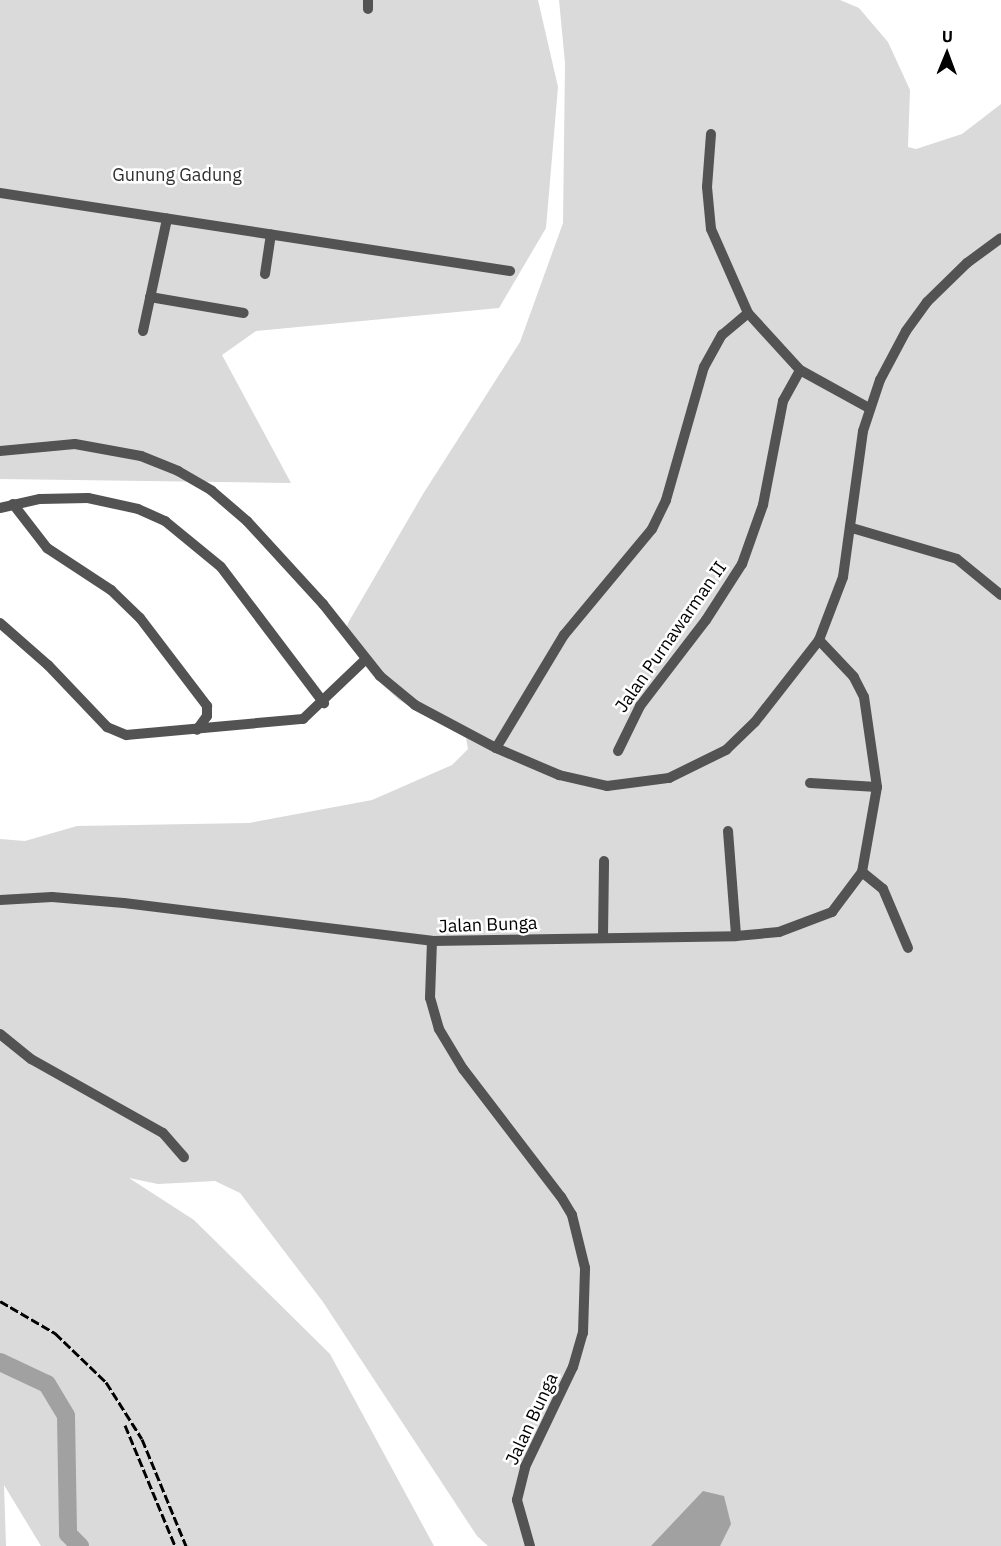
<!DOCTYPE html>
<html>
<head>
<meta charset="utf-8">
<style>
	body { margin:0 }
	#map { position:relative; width:1001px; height:1546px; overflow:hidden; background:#fff; font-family:"IBM Plex Sans",sans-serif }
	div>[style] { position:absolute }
	.green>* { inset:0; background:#dadada }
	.water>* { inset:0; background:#a1a1a1 }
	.river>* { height:18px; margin:-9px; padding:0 9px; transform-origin:9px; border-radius:9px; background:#a1a1a1 }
	.minor>* { height:10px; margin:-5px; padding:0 5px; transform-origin:5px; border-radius:5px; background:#535353 }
	.rail>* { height:3px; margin-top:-1.5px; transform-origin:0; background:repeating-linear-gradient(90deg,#000 0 9px,transparent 0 12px) }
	span { translate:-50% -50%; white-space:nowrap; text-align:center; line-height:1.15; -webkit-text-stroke:5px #fff; paint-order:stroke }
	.park-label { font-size:18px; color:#313131 }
	.street-label { font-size:18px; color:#000 }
	.north { position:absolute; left:917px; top:24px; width:60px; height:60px; -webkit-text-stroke:4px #fff; paint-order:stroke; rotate:1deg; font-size:16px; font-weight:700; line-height:24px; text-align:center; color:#000 }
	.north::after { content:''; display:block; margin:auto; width:21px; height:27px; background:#000; clip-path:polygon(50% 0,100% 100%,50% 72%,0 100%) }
</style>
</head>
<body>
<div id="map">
	<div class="green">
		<div style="clip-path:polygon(0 0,538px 0,558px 87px,546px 228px,499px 308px,256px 331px,222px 355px,291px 483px,0 479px)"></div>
		<div style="clip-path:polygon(559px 0,840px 0,859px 8px,888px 42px,910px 90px,908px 147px,916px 149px,962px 134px,1001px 104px,1001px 1546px,488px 1546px,477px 1536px,323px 1302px,240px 1193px,215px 1181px,158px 1184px,129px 1178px,194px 1220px,330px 1354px,434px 1546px,41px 1546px,4px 1485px,6px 1546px,0 1546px,0 839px,25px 841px,77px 826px,249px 823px,372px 800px,452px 765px,468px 749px,466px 738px,399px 700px,373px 676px,344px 638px,348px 623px,423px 494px,520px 342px,563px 223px,565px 63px)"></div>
	</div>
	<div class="water">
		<div style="clip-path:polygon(703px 1491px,724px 1496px,731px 1524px,720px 1546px,651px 1546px)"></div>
	</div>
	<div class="river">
		<div style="left:0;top:1362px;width:52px;rotate:25.1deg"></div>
		<div style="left:47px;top:1384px;width:37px;rotate:59deg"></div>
		<div style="left:66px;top:1416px;width:118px;rotate:89deg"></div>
		<div style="left:68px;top:1534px;width:17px;rotate:45deg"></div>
	</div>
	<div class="minor">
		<div style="left:368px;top:9px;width:9px;rotate:-90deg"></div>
		<div style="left:711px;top:134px;width:53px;rotate:94.3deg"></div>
		<div style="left:707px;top:187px;width:42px;rotate:84.6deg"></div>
		<div style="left:711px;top:229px;width:92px;rotate:66.2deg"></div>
		<div style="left:748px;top:313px;width:77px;rotate:47.6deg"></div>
		<div style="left:800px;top:370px;width:79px;rotate:28.8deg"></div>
		<div style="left:0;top:193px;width:516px;rotate:8.7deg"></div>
		<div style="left:265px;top:274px;width:40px;rotate:-81.5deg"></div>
		<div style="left:150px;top:297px;width:95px;rotate:9.7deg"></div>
		<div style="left:143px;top:331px;width:115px;rotate:-77.9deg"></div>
		<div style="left:0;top:451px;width:75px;rotate:-5.3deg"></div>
		<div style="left:75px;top:444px;width:67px;rotate:10.3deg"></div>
		<div style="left:141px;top:456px;width:40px;rotate:22deg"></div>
		<div style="left:178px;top:471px;width:39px;rotate:30deg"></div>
		<div style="left:212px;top:491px;width:46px;rotate:40.6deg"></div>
		<div style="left:247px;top:521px;width:113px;rotate:47.5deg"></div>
		<div style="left:323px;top:604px;width:92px;rotate:51.6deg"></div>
		<div style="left:380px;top:676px;width:45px;rotate:39.6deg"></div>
		<div style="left:415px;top:705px;width:92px;rotate:28deg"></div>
		<div style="left:496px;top:748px;width:69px;rotate:23.2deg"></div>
		<div style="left:559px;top:775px;width:49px;rotate:12.9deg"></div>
		<div style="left:607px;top:786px;width:63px;rotate:-7.4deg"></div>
		<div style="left:669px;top:778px;width:64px;rotate:-26.2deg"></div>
		<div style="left:726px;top:750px;width:40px;rotate:-44deg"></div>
		<div style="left:755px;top:722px;width:104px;rotate:-52deg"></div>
		<div style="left:819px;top:640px;width:67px;rotate:-69.1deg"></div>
		<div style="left:843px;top:577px;width:147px;rotate:-82.2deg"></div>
		<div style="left:863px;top:431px;width:54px;rotate:-71.6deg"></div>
		<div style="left:880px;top:380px;width:55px;rotate:-62deg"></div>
		<div style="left:906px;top:331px;width:36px;rotate:-54deg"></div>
		<div style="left:927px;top:302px;width:56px;rotate:-44.3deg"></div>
		<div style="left:967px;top:263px;width:42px;rotate:-36.3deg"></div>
		<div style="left:13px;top:504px;width:56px;rotate:52.3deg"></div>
		<div style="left:47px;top:548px;width:77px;rotate:33.3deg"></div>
		<div style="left:111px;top:590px;width:40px;rotate:44deg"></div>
		<div style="left:140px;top:618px;width:111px;rotate:52.7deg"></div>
		<div style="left:207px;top:706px;width:10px;rotate:90deg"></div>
		<div style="left:207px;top:716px;width:17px;rotate:126deg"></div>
		<div style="left:0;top:508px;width:41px;rotate:-12.7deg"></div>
		<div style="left:40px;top:499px;width:48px;rotate:-1.2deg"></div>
		<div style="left:88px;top:498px;width:51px;rotate:12.4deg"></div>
		<div style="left:138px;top:509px;width:30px;rotate:24deg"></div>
		<div style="left:165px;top:521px;width:72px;rotate:39.4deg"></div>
		<div style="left:221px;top:567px;width:171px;rotate:52.9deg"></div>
		<div style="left:852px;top:528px;width:109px;rotate:16.4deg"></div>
		<div style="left:957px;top:559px;width:57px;rotate:39.3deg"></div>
		<div style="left:0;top:623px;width:64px;rotate:41.2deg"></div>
		<div style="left:48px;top:665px;width:86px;rotate:46.4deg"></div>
		<div style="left:107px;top:727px;width:21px;rotate:23deg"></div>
		<div style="left:126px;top:735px;width:178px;rotate:-5.2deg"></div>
		<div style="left:303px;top:719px;width:86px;rotate:-43.6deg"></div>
		<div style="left:496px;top:748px;width:132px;rotate:-59deg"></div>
		<div style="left:564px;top:635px;width:138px;rotate:-50.3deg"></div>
		<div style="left:652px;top:529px;width:32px;rotate:-64deg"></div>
		<div style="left:666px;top:500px;width:138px;rotate:-74.1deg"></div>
		<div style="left:704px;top:367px;width:37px;rotate:-61deg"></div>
		<div style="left:722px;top:335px;width:34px;rotate:-40deg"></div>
		<div style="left:618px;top:751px;width:50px;rotate:-63.9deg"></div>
		<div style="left:640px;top:706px;width:108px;rotate:-52.5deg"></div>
		<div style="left:706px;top:620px;width:67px;rotate:-57.3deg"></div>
		<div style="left:742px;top:564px;width:63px;rotate:-70.4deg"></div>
		<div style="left:763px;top:505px;width:106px;rotate:-79.1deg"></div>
		<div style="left:783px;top:401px;width:35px;rotate:-61deg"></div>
		<div style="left:810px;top:783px;width:67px;rotate:3.4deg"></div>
		<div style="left:728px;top:831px;width:105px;rotate:85.6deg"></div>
		<div style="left:862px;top:872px;width:27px;rotate:39deg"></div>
		<div style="left:883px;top:889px;width:64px;rotate:67deg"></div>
		<div style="left:0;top:900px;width:52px;rotate:-3.3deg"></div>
		<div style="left:52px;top:897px;width:72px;rotate:4.8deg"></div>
		<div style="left:124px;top:903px;width:310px;rotate:7deg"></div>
		<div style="left:603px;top:936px;width:75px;rotate:-89.2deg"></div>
		<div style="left:0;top:1034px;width:40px;rotate:39deg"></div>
		<div style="left:31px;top:1059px;width:151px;rotate:29.3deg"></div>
		<div style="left:163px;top:1133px;width:32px;rotate:49deg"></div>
		<div style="left:530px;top:1546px;width:48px;rotate:-105.8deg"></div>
		<div style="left:517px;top:1500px;width:34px;rotate:-76deg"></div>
		<div style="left:525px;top:1467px;width:111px;rotate:-64.4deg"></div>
		<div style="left:573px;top:1367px;width:35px;rotate:-74deg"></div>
		<div style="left:583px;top:1333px;width:65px;rotate:-88.2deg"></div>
		<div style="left:585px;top:1268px;width:55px;rotate:-103.8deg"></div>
		<div style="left:572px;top:1215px;width:21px;rotate:-121deg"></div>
		<div style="left:561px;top:1197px;width:161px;rotate:-127.4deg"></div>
		<div style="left:463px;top:1069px;width:47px;rotate:-121deg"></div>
		<div style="left:439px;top:1029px;width:32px;rotate:-106deg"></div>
		<div style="left:430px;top:998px;width:57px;rotate:-88deg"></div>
		<div style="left:432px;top:941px;width:304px;rotate:-0.9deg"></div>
		<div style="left:736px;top:936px;width:43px;rotate:-5.3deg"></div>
		<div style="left:779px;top:932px;width:57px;rotate:-20.7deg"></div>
		<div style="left:832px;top:912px;width:50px;rotate:-53.1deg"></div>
		<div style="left:862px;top:872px;width:86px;rotate:-80deg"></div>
		<div style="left:877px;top:787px;width:91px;rotate:-98.2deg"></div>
		<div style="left:864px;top:697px;width:22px;rotate:-117deg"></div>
		<div style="left:854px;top:677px;width:51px;rotate:-133.4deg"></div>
	</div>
	<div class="rail">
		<div style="left:0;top:1301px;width:64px;rotate:30.2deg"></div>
		<div style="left:55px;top:1333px;width:71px;rotate:43.9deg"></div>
		<div style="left:106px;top:1382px;width:67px;rotate:57.7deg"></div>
		<div style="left:142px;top:1439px;width:116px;rotate:67.6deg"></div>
		<div style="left:125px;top:1425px;width:131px;rotate:67.5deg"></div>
	</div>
	<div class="park-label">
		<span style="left:177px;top:175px">Gunung Gadung</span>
	</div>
	<div class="street-label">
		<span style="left:671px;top:637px;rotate:-55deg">Jalan Purnawarman II</span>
		<span style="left:488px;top:925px;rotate:-2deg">Jalan Bunga</span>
		<span style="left:532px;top:1419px;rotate:-65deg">Jalan Bunga</span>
	</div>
	<div class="north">U</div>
</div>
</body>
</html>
